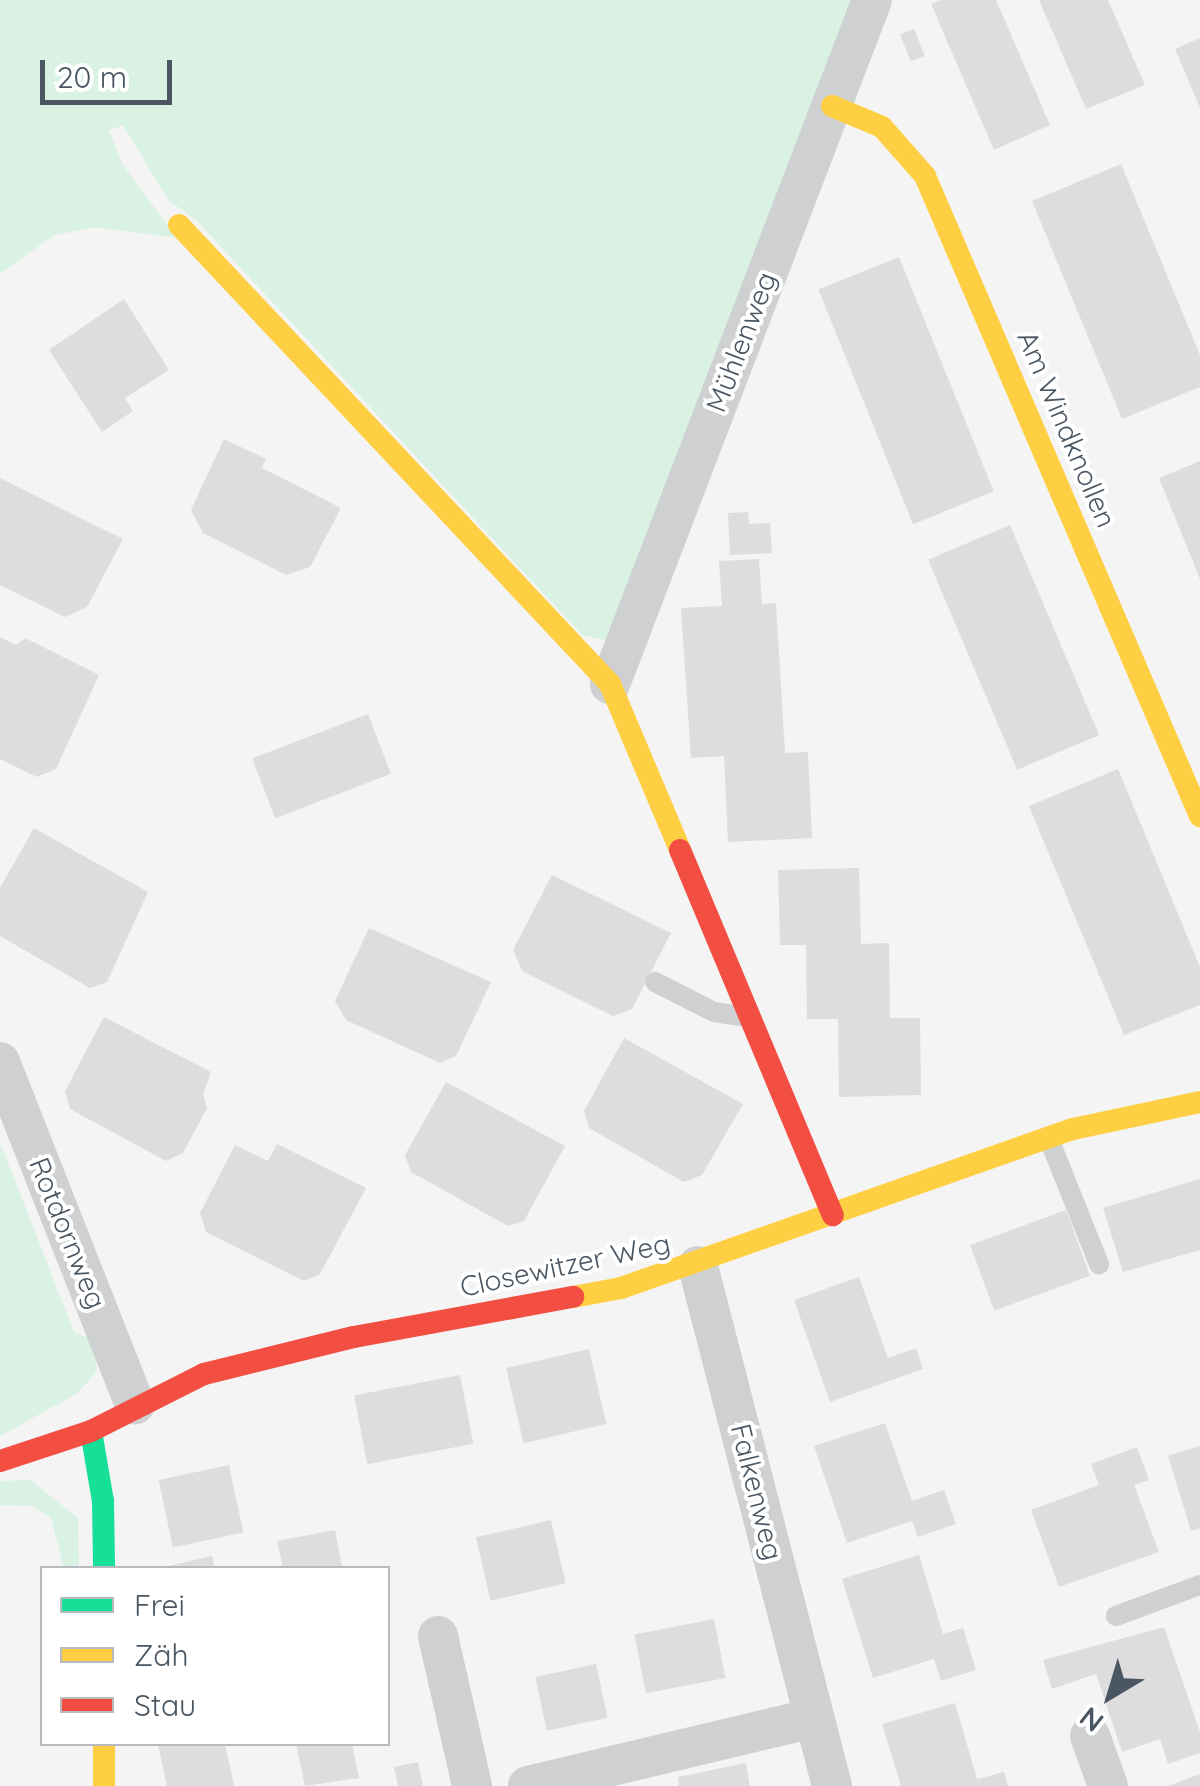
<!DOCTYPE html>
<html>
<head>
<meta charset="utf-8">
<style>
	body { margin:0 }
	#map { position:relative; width:1200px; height:1786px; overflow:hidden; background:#f4f4f4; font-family:Quicksand,sans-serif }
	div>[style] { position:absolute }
	.green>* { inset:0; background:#d9f2e3 }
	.building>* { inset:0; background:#ddddde; transform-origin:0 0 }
	.lane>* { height:20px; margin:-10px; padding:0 10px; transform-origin:10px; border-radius:10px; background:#ced0d2 }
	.street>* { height:40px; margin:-20px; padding:0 20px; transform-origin:20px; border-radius:20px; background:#ced0d2 }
	.fast>* { height:22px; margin:-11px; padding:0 11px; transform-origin:11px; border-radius:11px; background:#16e098 }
	.slow>* { height:22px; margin:-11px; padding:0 11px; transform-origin:11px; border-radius:11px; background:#ffcf43 }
	.jam>* { height:22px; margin:-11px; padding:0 11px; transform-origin:11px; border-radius:11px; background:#f24e42 }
	span { translate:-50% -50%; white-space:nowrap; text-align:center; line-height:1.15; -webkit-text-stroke:8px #fff; paint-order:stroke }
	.street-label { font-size:28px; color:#4a5661 }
	.legend { position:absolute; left:40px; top:1566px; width:350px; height:180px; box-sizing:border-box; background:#fff; border:2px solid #b7bbc0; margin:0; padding:12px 18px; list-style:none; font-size:30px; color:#4a5661 }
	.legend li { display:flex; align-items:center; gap:20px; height:50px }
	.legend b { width:50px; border:2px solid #b7bbc0 }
	.north { position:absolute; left:1060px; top:1646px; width:100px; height:100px; -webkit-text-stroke:8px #fff; paint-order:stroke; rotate:218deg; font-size:28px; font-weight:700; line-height:40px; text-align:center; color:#4a5661 }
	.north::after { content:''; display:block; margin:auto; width:35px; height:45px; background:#4a5661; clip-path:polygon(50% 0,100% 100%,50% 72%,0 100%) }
	.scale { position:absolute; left:40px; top:60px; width:132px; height:45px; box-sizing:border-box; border:5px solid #4a5661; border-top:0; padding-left:12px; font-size:30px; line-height:35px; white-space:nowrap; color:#4a5661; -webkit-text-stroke:8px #fff; paint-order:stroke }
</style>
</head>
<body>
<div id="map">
	<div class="green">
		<div style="clip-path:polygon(0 0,857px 0,608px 641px,582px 635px,196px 220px,168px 200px,123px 125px,109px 131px,123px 165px,177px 238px,94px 227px,53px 236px,0 274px)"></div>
		<div style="clip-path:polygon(0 1142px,74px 1332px,93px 1340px,97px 1371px,78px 1393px,0 1436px)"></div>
		<div style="clip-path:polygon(30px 1480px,78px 1518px,79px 1568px,64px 1568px,51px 1518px,32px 1506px,0 1505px,0 1481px)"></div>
	</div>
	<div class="building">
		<div style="clip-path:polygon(941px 0,996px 0,1050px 125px,994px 150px,931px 4px)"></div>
		<div style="clip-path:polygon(1039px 0,1108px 0,1145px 85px,1086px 109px)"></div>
		<div style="left:914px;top:29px;width:29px;height:15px;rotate:68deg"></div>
		<div style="clip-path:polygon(1200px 38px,1200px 108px,1175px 49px)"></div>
		<div style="clip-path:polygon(1121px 164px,1200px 355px,1200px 387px,1122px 419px,1032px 201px)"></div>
		<div style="left:899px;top:257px;width:253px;height:87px;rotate:68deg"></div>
		<div style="clip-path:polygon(124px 299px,169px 370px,125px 398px,133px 411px,102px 432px,49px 350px)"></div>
		<div style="clip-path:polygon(224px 439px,266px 459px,262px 468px,341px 508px,310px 567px,286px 575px,203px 533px,191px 510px)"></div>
		<div style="clip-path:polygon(1200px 461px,1200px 579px,1159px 478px)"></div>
		<div style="clip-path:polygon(0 478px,123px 539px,87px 607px,65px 617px,0 585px)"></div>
		<div style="clip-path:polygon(748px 512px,749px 524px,770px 523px,772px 553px,730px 555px,728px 513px)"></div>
		<div style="left:1010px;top:525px;width:228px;height:89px;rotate:67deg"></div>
		<div style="clip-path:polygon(759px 559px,762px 604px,776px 603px,785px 753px,808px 752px,812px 838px,728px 842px,724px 756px,691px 758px,681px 608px,722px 606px,719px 561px)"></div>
		<div style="clip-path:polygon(0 637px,16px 645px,25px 638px,99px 675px,56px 769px,37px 777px,0 759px)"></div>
		<div style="left:368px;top:714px;width:64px;height:124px;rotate:69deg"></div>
		<div style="clip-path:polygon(1118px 769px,1200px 967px,1200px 1005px,1124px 1035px,1029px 806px)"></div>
		<div style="clip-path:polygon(34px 828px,148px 892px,107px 982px,90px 988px,0 936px,0 888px)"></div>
		<div style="clip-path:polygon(859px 868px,861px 944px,889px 943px,890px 1018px,920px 1018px,921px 1095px,839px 1097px,838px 1019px,807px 1019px,806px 945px,780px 945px,778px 870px)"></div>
		<div style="clip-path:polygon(552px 875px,671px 933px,632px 1009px,613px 1016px,522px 971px,513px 950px)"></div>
		<div style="clip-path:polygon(369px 928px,491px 982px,456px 1056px,440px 1063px,346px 1020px,335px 1001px)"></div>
		<div style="clip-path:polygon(104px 1017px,211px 1072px,203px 1094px,207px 1108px,183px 1153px,166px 1161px,70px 1109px,65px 1091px)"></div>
		<div style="clip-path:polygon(624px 1038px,743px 1104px,702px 1175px,684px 1182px,589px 1128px,584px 1111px)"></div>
		<div style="clip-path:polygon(446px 1082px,565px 1146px,524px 1221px,508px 1226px,411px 1172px,405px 1155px)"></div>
		<div style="clip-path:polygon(277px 1144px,366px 1188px,320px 1274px,304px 1281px,206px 1232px,200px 1213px,235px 1145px,268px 1161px)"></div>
		<div style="clip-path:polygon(1200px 1179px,1200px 1250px,1123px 1272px,1103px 1208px)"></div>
		<div style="left:1066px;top:1210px;width:70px;height:102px;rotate:70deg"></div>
		<div style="clip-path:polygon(859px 1277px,888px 1358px,916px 1348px,923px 1369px,830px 1402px,794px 1300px)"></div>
		<div style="left:589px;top:1349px;width:77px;height:85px;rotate:77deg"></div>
		<div style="left:460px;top:1375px;width:70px;height:108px;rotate:79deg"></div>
		<div style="clip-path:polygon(885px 1423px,912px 1501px,944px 1490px,956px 1524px,918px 1537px,912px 1521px,847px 1543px,814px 1446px)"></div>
		<div style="clip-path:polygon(1200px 1446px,1200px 1528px,1191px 1531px,1168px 1456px)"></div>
		<div style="clip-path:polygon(1137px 1447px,1149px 1480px,1134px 1485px,1159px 1552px,1059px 1587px,1031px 1510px,1099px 1485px,1091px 1464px)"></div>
		<div style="left:229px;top:1465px;width:69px;height:72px;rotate:78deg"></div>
		<div style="left:551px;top:1520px;width:65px;height:77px;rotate:77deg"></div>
		<div style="clip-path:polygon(335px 1530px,342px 1568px,283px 1568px,277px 1541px)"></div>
		<div style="clip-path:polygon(919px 1555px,943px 1634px,963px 1628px,976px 1670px,941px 1681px,934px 1659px,873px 1678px,842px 1579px)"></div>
		<div style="clip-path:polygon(212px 1556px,215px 1568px,164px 1568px,164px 1567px)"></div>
		<div style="left:714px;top:1619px;width:60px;height:81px;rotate:79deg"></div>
		<div style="clip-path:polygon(1164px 1627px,1200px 1732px,1200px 1753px,1168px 1764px,1160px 1739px,1122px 1752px,1096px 1674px,1052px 1689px,1043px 1660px)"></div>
		<div style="left:596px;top:1664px;width:55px;height:62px;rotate:78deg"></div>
		<div style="clip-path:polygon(955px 1703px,977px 1779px,1004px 1772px,1008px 1786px,901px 1786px,882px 1724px)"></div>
		<div style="clip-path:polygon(158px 1744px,225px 1744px,234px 1786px,167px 1786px)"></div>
		<div style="clip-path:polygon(296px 1744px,352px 1744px,359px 1778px,305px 1786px)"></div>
		<div style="clip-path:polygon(418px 1762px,423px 1786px,398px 1786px,394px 1767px)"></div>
		<div style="clip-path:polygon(746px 1763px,750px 1786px,679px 1786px,678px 1777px)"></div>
		<div style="clip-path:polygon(1200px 1774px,1200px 1786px,1168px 1786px)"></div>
	</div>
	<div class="lane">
		<div style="left:655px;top:982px;width:66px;rotate:27deg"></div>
		<div style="left:714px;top:1012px;width:30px;rotate:9deg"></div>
		<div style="left:1049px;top:1139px;width:135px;rotate:68.2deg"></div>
		<div style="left:1116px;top:1616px;width:90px;rotate:-20.3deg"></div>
	</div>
	<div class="street">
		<div style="left:610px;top:684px;width:732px;rotate:-69.04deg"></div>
		<div style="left:0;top:1062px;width:368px;rotate:68.5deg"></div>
		<div style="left:698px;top:1266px;width:537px;rotate:75.55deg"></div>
		<div style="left:438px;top:1636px;width:154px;rotate:77.2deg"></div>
		<div style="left:1090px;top:1736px;width:53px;rotate:70.2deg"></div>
		<div style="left:528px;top:1786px;width:294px;rotate:-13.4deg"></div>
	</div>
	<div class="fast">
		<div style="left:91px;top:1431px;width:71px;rotate:80.3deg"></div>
		<div style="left:103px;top:1501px;width:67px;rotate:89.1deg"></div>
	</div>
	<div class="slow">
		<div style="left:832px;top:106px;width:54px;rotate:22.8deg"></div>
		<div style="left:882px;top:127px;width:65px;rotate:48.7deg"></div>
		<div style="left:925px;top:176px;width:697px;rotate:66.75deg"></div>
		<div style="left:179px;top:225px;width:630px;rotate:46.8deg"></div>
		<div style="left:610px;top:684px;width:180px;rotate:67.1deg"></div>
		<div style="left:573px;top:1297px;width:49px;rotate:-10.6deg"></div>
		<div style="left:621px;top:1288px;width:479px;rotate:-19.4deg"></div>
		<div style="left:1073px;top:1129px;width:130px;rotate:-12deg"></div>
		<div style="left:104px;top:1744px;width:42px;rotate:90deg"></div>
	</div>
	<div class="jam">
		<div style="left:680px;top:850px;width:396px;rotate:67.3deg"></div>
		<div style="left:0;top:1461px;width:96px;rotate:-18.2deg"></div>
		<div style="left:91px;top:1431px;width:127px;rotate:-26.8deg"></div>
		<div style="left:204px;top:1374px;width:154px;rotate:-13.9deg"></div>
		<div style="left:354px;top:1337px;width:223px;rotate:-10.4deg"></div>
	</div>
	<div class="street-label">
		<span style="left:741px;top:342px;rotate:-69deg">Mühlenweg</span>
		<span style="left:1067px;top:429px;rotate:67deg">Am Windknollen</span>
		<span style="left:68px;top:1233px;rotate:68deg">Rotdornweg</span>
		<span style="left:565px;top:1265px;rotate:-12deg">Closewitzer Weg</span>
		<span style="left:757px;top:1492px;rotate:76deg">Falkenweg</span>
	</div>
	<ul class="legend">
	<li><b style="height:12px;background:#16e098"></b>Frei</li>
	<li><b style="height:12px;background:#ffcf43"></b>Zäh</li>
	<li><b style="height:12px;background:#f24e42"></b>Stau</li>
	</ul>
	<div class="north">N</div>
	<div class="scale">20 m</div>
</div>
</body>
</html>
